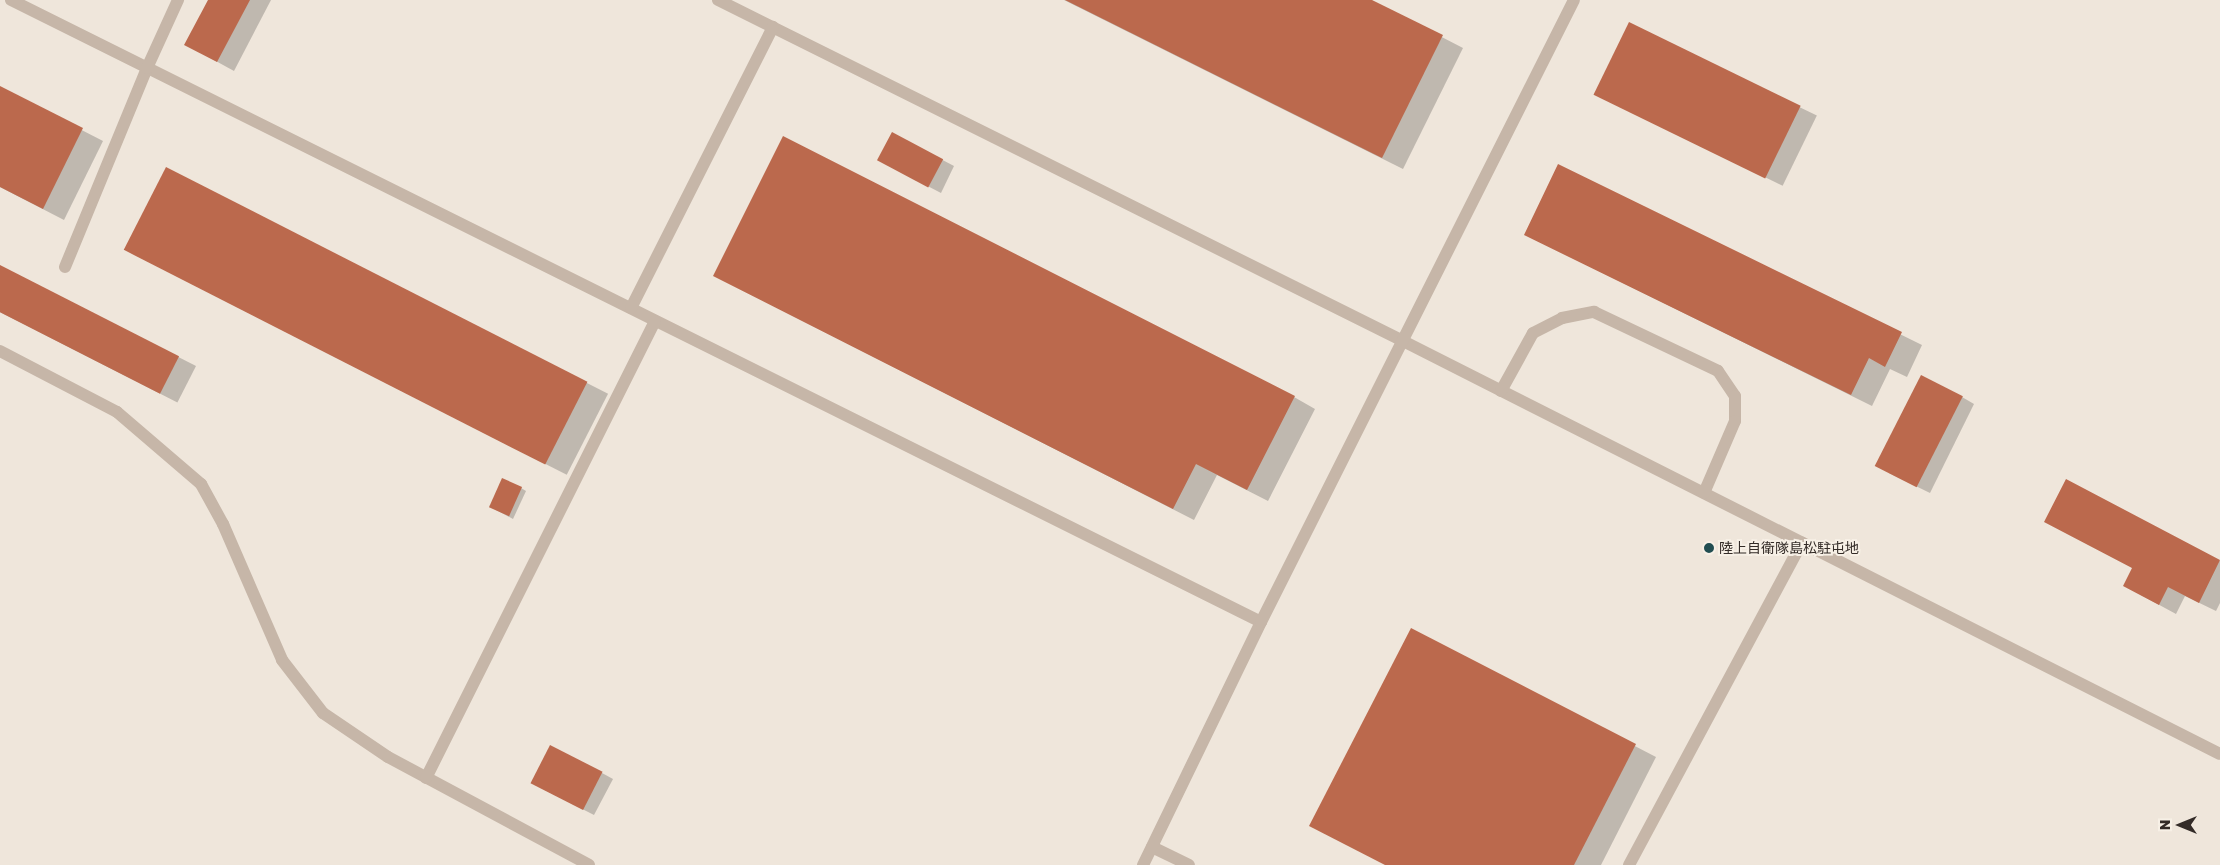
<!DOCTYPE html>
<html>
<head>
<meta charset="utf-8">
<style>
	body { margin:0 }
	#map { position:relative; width:2220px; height:865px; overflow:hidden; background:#efe6db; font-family:"Golos Text","Noto Sans JP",sans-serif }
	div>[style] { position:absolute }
	.shadow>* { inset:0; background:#0003; transform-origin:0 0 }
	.building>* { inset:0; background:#bb694d; transform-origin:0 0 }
	.service>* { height:12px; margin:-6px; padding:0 6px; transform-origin:6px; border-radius:6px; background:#c6b6a8 }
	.dots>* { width:14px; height:14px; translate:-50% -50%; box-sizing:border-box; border:2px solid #f7f0e6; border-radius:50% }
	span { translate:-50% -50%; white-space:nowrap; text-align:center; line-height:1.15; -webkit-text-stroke:4px #f7f0e6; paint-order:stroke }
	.poi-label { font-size:14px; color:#332b27 }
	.left { translate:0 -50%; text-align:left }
	.north { position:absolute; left:2155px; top:800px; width:50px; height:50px; -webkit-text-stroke:4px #f7f0e6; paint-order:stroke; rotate:270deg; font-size:14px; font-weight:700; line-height:20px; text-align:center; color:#332b27 }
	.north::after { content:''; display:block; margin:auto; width:18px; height:22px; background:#332b27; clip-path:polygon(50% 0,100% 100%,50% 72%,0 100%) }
</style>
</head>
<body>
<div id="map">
	<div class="shadow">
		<div style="clip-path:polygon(210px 0,271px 0,234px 71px,203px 54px)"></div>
		<div style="clip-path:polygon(1064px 0,1370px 0,1463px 48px,1403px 169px)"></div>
		<div style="left:1629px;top:24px;width:209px;height:78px;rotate:26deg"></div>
		<div style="clip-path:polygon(0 88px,103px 141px,64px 220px,0 187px)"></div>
		<div style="clip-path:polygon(893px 134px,954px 166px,941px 193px,891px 167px)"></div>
		<div style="clip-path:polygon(1559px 166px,1922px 345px,1907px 377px,1890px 369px,1872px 406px,1526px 235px)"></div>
		<div style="left:167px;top:169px;width:495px;height:91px;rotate:27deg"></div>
		<div style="left:0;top:266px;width:220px;height:41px;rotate:27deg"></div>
		<div style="clip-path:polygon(715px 276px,1294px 397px,1315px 409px,1268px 501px,1217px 475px,1194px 520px)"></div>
		<div style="clip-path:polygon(1962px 397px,1974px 404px,1930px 493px,1889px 473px)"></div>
		<div style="clip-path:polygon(2067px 481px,2220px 561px,2220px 603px,2216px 611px,2185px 596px,2176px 614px,2141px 595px,2133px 569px)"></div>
		<div style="clip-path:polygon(521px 488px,526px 491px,513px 519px,489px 506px)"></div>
		<div style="clip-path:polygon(1411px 630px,1656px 757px,1601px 865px,1385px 865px)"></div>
		<div style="clip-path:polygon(602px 773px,613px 779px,594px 815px,543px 789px)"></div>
	</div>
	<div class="building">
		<div style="clip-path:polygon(208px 0,250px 0,217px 62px,184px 45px)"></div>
		<div style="clip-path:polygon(1065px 0,1372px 0,1443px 35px,1382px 158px)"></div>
		<div style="left:1629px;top:22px;width:191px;height:81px;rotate:26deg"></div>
		<div style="clip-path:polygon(0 86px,83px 128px,43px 209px,0 187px)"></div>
		<div style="left:892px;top:132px;width:58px;height:32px;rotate:28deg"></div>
		<div style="clip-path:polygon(783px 136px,1295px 396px,1247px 490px,1196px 464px,1173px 509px,713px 276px)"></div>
		<div style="clip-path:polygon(1558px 164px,1902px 332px,1885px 367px,1869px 358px,1851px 395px,1524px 235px)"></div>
		<div style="left:166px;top:167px;width:473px;height:93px;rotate:27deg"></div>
		<div style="left:0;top:265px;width:201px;height:42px;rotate:27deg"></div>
		<div style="left:1921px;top:375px;width:47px;height:102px;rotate:27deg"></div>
		<div style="left:502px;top:478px;width:22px;height:32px;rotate:24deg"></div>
		<div style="clip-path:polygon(2066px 479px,2220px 560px,2199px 603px,2168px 587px,2159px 605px,2123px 586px,2132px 568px,2044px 522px)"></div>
		<div style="clip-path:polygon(1411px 628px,1636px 744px,1574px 865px,1385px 865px,1309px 826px)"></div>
		<div style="left:550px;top:745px;width:59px;height:43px;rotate:27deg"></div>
	</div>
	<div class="service">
		<div style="left:11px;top:0;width:1396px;rotate:26.45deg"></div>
		<div style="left:718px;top:0;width:765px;rotate:26.46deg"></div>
		<div style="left:1403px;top:341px;width:915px;rotate:26.82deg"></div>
		<div style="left:65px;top:267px;width:215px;rotate:-67.6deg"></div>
		<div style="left:147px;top:68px;width:75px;rotate:-65.5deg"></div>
		<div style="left:631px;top:308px;width:315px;rotate:-63.2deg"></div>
		<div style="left:0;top:351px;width:132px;rotate:27.5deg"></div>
		<div style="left:117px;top:412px;width:111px;rotate:40.6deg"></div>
		<div style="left:201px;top:484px;width:46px;rotate:61.2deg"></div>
		<div style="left:223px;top:524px;width:148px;rotate:66.5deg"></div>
		<div style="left:282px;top:660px;width:67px;rotate:52.3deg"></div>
		<div style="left:323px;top:713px;width:78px;rotate:34.1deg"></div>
		<div style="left:388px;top:757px;width:228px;rotate:28.2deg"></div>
		<div style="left:1501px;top:391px;width:66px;rotate:-61.1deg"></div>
		<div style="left:1533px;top:333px;width:33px;rotate:-27deg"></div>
		<div style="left:1562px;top:318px;width:33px;rotate:-11deg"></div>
		<div style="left:1594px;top:312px;width:137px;rotate:25.4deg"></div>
		<div style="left:1718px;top:371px;width:30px;rotate:56deg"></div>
		<div style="left:1735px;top:396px;width:25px;rotate:90deg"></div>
		<div style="left:1735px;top:421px;width:78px;rotate:113.3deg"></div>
		<div style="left:426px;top:778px;width:511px;rotate:-63.38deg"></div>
		<div style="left:1152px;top:847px;width:41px;rotate:25.9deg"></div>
		<div style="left:1143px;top:865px;width:270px;rotate:-64.1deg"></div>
		<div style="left:1261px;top:622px;width:696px;rotate:-63.29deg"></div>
		<div style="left:1629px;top:865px;width:366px;rotate:-61.8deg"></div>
	</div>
	<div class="dots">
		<div style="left:1709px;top:548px;background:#214d51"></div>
	</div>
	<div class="poi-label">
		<span class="left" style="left:1719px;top:548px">陸上自衛隊島松駐屯地</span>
	</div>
	<div class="north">N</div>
</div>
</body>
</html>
